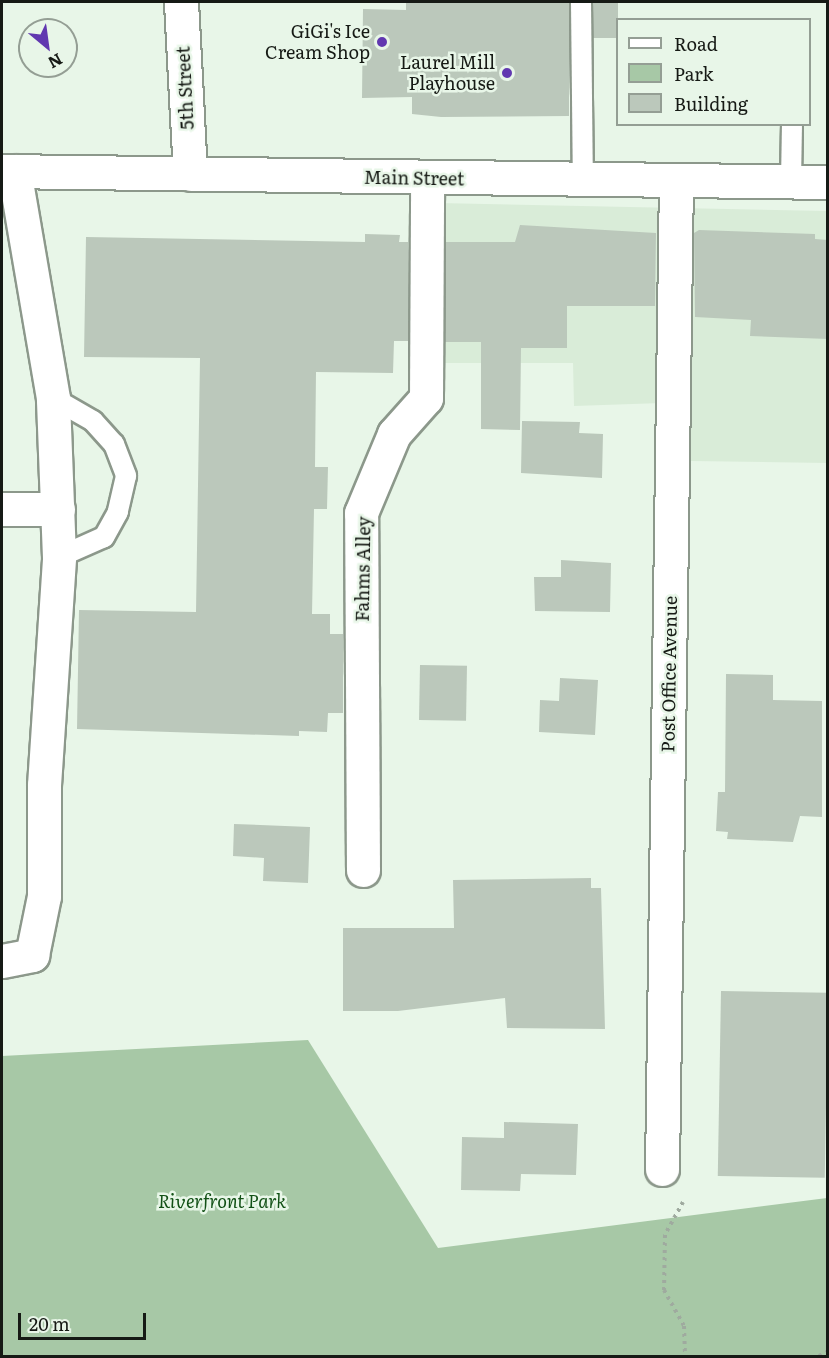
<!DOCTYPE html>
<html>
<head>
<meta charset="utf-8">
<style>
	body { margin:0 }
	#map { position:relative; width:829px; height:1358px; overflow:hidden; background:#e8f6e8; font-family:Literata,serif }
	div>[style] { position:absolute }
	.built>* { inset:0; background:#d9ecd8 }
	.green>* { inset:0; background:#a7c8a6 }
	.building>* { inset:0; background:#bbc8bb; transform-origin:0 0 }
	.path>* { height:4px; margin-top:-2px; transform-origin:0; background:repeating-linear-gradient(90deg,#9faa9f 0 3px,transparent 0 7.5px) }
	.roads { filter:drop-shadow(2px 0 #8c988b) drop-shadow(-2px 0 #8c988b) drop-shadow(0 2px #8c988b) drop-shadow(0 -2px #8c988b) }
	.service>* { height:20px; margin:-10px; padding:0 10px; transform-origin:10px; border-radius:10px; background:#fff }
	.minor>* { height:33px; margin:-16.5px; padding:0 16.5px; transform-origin:16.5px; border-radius:16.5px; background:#fff }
	.tertiary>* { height:33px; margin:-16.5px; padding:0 16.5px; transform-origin:16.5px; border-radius:16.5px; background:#fff }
	.dots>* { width:16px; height:16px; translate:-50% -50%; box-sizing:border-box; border:3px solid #e8f6e8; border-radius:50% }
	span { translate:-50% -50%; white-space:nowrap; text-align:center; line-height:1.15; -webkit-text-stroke:5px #e8f6e8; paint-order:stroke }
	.poi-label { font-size:18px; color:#161a15 }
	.right { translate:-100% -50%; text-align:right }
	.street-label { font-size:18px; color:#161a15 }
	.park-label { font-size:18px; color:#125116; font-style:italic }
	.frame { position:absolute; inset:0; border:3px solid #161a15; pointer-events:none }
	.legend { position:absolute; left:616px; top:18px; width:195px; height:108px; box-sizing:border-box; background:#e8f6e8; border:2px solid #949e94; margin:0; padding:8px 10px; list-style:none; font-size:18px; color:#161a15 }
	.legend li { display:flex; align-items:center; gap:12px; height:30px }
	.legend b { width:30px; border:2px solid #949e94 }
	.north { position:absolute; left:18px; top:18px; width:60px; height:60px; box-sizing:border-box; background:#e8f6e8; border:2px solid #949e94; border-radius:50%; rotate:151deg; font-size:16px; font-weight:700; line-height:24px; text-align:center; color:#161a15 }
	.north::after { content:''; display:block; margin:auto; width:21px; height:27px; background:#6138b0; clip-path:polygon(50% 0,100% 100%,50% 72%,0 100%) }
	.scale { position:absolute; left:18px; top:1313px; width:128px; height:27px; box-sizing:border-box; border:3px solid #161a15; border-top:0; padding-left:8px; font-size:18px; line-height:21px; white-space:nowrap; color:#161a15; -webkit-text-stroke:4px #e8f6e8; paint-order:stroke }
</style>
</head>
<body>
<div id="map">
	<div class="built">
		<div style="clip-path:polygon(437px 203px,827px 211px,827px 463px,691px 461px,691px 402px,574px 406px,573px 363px,439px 363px)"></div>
	</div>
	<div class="green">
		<div style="clip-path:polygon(308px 1040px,438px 1248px,827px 1198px,827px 1356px,2px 1356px,2px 1056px)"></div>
	</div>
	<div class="building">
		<div style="clip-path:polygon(406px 2px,569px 2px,569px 116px,441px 117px,412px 114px,412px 97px,362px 98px,363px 9px,406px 10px)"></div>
		<div style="left:593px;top:2px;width:25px;height:36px"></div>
		<div style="clip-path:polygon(520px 225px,656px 233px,655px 306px,567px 306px,567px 348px,521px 348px,520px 430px,481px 429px,481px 342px,445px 342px,445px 242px,515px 242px)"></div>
		<div style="clip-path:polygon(699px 230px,815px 234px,815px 239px,828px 240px,828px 339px,750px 336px,751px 320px,695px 317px,694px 233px)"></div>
		<div style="clip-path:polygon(365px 234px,400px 235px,399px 242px,408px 242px,408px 341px,394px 341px,393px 373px,316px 372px,315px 467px,328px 467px,327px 509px,314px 509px,312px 614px,330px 614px,330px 634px,343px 634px,343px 713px,328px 713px,327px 732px,299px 731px,299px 736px,77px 729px,79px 610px,196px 612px,200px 358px,84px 357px,86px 237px,365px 242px)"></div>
		<div style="clip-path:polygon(522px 421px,580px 422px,579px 433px,603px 434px,602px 478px,521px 473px)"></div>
		<div style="clip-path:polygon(561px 560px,611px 563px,610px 612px,535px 611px,534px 577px,561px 577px)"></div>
		<div style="left:420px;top:665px;width:47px;height:55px;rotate:1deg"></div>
		<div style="clip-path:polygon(726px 674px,773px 675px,773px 700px,822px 701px,822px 817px,800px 816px,793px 842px,727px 839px,728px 832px,716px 831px,718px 792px,725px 792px)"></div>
		<div style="clip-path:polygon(560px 678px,598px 680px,595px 735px,539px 732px,540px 700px,559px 701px)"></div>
		<div style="clip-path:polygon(234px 824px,310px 827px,308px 883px,263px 881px,264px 858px,233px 856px)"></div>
		<div style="clip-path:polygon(591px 878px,591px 888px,601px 888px,605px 1029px,507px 1028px,505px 998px,398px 1011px,343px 1011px,343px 928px,454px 928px,453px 880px)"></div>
		<div style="left:721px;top:991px;width:107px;height:185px;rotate:1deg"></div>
		<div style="clip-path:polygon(504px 1122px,578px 1124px,576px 1175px,521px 1174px,520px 1191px,461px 1190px,462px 1137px,504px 1138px)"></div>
	</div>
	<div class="path">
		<div style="left:683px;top:1202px;width:38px;rotate:119deg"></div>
		<div style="left:665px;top:1235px;width:55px;rotate:91deg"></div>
		<div style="left:664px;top:1290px;width:41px;rotate:60.9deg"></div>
		<div style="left:684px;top:1326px;width:30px;rotate:88deg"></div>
		<div style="left:819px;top:1356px;width:10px;rotate:-29deg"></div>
	</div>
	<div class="roads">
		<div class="service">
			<div style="left:581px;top:2px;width:179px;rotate:89.4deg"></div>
			<div style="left:791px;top:181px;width:57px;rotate:-89deg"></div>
			<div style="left:53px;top:398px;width:46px;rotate:29.9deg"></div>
			<div style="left:93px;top:421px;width:31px;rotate:48deg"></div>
			<div style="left:114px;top:444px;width:34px;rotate:69deg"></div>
			<div style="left:126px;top:476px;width:37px;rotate:103deg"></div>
			<div style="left:118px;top:512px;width:29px;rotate:119deg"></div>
			<div style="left:104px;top:537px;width:49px;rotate:156deg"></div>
		</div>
		<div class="minor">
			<div style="left:2px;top:509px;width:56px"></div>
			<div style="left:363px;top:870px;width:357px;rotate:-90.3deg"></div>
			<div style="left:361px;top:513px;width:86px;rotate:-67.3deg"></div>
			<div style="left:394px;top:434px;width:48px;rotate:-48.4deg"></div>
			<div style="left:426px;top:398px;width:220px;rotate:-89.7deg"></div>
			<div style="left:2px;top:961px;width:31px;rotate:-11deg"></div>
			<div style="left:32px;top:955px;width:60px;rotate:-78.5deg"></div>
			<div style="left:44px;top:896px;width:111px;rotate:-90deg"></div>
			<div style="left:44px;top:785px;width:228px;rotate:-86.2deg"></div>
			<div style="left:59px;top:557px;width:159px;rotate:-92.2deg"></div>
			<div style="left:53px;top:398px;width:230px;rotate:-99.7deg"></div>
			<div style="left:662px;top:1169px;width:989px;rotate:-89.19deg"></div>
		</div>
		<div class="tertiary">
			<div style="left:181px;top:2px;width:172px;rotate:87deg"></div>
			<div style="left:2px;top:171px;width:826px;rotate:0.76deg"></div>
		</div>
	</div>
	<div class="dots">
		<div style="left:382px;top:42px;background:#6138b0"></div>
		<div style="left:507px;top:73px;background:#6138b0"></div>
	</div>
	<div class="poi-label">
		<span class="right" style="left:370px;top:42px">GiGi's Ice<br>Cream Shop</span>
		<span class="right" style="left:495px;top:73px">Laurel Mill<br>Playhouse</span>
	</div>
	<div class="street-label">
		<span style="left:185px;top:88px;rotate:-93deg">5th Street</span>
		<span style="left:414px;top:178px;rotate:1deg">Main Street</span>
		<span style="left:363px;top:569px;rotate:-89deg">Fahms Alley</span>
		<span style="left:669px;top:674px;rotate:-89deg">Post Office Avenue</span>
	</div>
	<div class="park-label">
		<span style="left:222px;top:1201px">Riverfront Park</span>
	</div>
	<div class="frame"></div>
	<ul class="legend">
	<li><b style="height:8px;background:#fff"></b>Road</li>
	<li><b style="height:16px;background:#a7c8a6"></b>Park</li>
	<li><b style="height:16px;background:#bbc8bb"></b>Building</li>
	</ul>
	<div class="north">N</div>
	<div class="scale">20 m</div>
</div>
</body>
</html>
